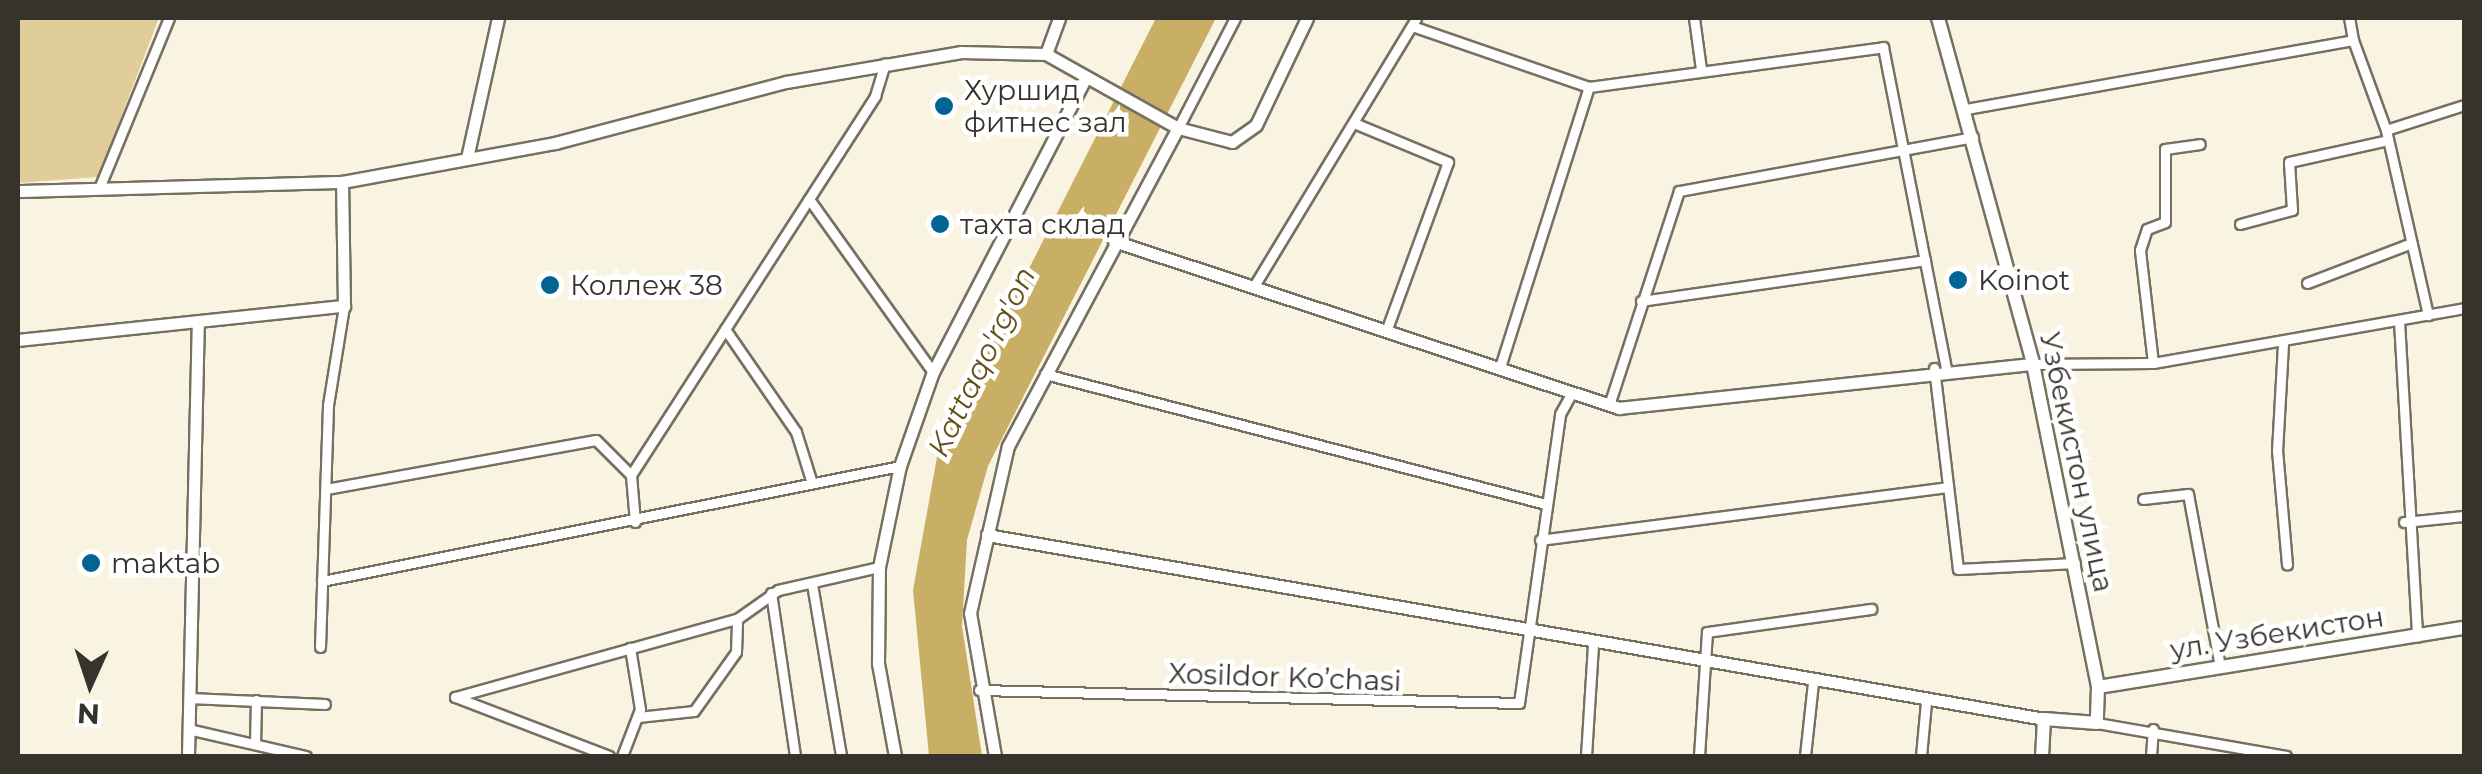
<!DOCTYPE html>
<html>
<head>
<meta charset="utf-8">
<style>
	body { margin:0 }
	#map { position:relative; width:2482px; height:774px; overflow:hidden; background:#f9f3e2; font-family:Montserrat,sans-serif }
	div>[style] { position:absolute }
	.green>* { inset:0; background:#e1cd9a }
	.water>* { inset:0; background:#c9ae65 }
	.roads { filter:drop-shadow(2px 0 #757061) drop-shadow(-2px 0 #757061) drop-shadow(0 2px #757061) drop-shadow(0 -2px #757061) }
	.minor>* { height:9px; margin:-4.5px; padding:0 4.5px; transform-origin:4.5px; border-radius:4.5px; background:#fff }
	.tertiary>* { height:11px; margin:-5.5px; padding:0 5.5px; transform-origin:5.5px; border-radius:5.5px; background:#fff }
	.secondary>* { height:12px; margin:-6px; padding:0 6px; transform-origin:6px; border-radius:6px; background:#fff }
	.dots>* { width:28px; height:28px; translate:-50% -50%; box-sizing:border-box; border:5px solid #fff; border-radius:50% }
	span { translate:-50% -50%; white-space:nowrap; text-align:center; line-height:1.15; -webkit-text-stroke:9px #fff; paint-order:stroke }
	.poi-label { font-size:28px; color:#36332d }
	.left { translate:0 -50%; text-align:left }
	.street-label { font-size:28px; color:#36332d }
	.water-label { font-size:30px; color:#64511a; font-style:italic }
	.frame { position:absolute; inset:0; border:20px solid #36332d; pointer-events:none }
	.north { position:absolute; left:40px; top:634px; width:100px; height:100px; -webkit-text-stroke:8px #fff; paint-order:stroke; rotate:183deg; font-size:28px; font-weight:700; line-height:40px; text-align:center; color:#36332d }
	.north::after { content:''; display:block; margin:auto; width:35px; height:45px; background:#36332d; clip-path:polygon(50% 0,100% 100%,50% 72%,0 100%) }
</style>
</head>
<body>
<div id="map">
	<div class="green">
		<div style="clip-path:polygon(18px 18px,159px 18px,98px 177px,18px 183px)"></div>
	</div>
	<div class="water">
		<div style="clip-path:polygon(1156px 18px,1216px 18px,988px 466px,967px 540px,962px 626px,982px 756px,929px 756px,913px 590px,939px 446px)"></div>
	</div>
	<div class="roads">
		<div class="minor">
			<div style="left:1694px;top:18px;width:51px;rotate:82.2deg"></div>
			<div style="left:1412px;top:26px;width:187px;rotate:19deg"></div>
			<div style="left:1589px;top:87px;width:297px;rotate:-7.7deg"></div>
			<div style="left:1883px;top:47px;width:326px;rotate:78.9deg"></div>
			<div style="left:2353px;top:40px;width:96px;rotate:69.9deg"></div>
			<div style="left:2386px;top:130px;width:190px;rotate:77.2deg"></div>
			<div style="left:1966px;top:109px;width:393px;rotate:-10.1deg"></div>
			<div style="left:2353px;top:40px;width:22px;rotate:-100deg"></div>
			<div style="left:1354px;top:123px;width:102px;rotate:22.5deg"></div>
			<div style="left:1448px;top:162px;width:178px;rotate:110.1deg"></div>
			<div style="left:1178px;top:128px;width:124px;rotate:-62.6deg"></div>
			<div style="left:2386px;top:130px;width:82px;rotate:-17.8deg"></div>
			<div style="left:100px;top:186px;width:182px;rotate:-67.7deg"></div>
			<div style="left:809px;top:199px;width:213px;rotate:54.4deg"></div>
			<div style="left:2240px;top:224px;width:54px;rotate:-15.1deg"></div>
			<div style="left:2292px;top:210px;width:48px;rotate:-93.6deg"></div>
			<div style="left:2289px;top:162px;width:101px;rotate:-12.5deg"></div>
			<div style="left:2307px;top:283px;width:112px;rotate:-20.9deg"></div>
			<div style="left:1254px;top:286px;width:313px;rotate:-58.8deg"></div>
			<div style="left:1641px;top:301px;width:287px;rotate:-8.2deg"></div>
			<div style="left:2399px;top:321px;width:316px;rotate:86.7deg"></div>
			<div style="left:725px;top:329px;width:125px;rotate:55.4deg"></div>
			<div style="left:796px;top:432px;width:53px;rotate:72.6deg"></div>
			<div style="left:2283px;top:344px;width:106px;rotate:93.2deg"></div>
			<div style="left:2277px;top:450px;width:115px;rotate:85deg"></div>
			<div style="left:2153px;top:363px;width:114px;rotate:-96.6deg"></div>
			<div style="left:2140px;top:250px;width:22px;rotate:-72deg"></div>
			<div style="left:2147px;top:229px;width:19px;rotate:-21deg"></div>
			<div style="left:2165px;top:222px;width:73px;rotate:-90deg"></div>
			<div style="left:2165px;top:149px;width:35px;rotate:-8deg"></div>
			<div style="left:2033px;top:364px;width:120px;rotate:-0.5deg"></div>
			<div style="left:2153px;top:363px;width:316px;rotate:-10deg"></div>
			<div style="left:1500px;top:367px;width:294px;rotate:-72.4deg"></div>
			<div style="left:1934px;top:368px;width:202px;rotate:83.2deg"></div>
			<div style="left:1958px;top:569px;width:117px;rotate:-2.9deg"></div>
			<div style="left:1045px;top:374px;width:518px;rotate:14.55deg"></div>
			<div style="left:1609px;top:405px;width:225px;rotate:-71.9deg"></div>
			<div style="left:1679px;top:191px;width:299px;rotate:-10.4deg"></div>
			<div style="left:326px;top:489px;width:274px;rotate:-10.3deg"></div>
			<div style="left:596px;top:440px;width:49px;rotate:45deg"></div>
			<div style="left:2143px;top:499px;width:45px;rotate:-6.3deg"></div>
			<div style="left:2188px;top:494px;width:176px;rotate:79.5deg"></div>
			<div style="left:635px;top:522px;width:47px;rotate:-94.9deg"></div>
			<div style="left:631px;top:475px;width:451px;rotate:-57.2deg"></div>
			<div style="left:875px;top:96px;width:34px;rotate:-73deg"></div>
			<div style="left:2404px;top:522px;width:60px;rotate:-5.7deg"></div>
			<div style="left:1540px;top:540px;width:410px;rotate:-7.4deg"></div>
			<div style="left:322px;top:581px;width:589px;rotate:-11.25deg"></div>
			<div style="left:812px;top:584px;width:174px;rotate:80.4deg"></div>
			<div style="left:771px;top:593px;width:165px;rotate:81.6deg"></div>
			<div style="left:320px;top:647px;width:242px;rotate:-88.1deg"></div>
			<div style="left:328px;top:405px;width:100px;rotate:-80.8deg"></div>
			<div style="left:979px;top:690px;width:540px;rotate:1.38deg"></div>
			<div style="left:1519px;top:703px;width:292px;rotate:-81.9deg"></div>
			<div style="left:1560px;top:414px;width:25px;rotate:-61deg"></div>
			<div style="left:189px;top:698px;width:136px;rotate:2.5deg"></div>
			<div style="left:638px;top:717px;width:56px;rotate:-6.1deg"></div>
			<div style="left:694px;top:711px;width:72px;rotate:-54.6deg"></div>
			<div style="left:736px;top:652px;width:33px;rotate:-88deg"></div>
			<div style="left:2097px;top:723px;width:192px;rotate:9.9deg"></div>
			<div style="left:188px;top:729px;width:121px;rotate:12.9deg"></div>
			<div style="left:255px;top:744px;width:44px;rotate:-88.7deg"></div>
			<div style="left:609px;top:756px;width:165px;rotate:-159deg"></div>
			<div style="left:455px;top:697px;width:293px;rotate:-15.5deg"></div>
			<div style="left:737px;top:619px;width:50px;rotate:-35.3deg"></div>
			<div style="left:778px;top:590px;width:104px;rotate:-12.8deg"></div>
			<div style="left:622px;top:756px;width:50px;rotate:-69deg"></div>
			<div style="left:640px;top:709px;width:62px;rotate:-99.3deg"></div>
			<div style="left:1586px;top:756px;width:112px;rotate:-86.4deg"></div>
			<div style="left:1699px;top:756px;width:124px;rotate:-86.3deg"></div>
			<div style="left:1707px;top:632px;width:166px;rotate:-8deg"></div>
			<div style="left:1805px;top:756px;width:74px;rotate:-83.8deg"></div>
			<div style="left:1921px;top:756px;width:54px;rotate:-84.7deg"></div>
			<div style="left:2151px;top:756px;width:27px;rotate:-86deg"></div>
		</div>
		<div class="tertiary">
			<div style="left:1046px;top:54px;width:38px;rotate:-70deg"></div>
			<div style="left:467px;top:158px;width:143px;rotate:-77.5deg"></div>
			<div style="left:18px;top:191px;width:324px;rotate:-1.6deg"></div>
			<div style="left:342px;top:182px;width:217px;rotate:-10.4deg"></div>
			<div style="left:555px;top:143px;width:239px;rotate:-14.8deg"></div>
			<div style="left:786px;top:82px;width:178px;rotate:-9.7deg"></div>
			<div style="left:961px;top:52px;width:85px;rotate:1.3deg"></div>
			<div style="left:1046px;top:54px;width:151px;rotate:29.3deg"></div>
			<div style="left:1178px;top:128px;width:56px;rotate:14.5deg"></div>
			<div style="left:1232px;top:142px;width:29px;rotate:-35deg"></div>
			<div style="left:1256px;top:125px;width:119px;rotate:-64.5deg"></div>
			<div style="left:1114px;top:241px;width:532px;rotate:18.3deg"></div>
			<div style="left:1619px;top:408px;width:416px;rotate:-6.1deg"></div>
			<div style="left:18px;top:340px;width:328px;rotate:-6deg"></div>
			<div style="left:344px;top:306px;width:124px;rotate:-90.9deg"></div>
			<div style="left:987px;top:535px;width:1073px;rotate:9.87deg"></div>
			<div style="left:188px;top:756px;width:430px;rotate:-88.7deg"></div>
			<div style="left:895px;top:756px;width:95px;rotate:-100.4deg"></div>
			<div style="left:878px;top:663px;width:96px;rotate:-89.4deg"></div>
			<div style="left:879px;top:567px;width:103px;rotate:-78.3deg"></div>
			<div style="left:900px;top:466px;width:100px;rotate:-70.7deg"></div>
			<div style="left:933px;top:372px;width:332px;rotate:-62.6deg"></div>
			<div style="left:995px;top:756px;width:145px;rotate:-99.9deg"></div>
			<div style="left:970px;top:613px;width:171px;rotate:-77.2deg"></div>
			<div style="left:1008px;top:446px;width:361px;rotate:-61.9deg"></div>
		</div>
		<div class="secondary">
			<div style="left:1938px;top:18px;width:359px;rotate:74.6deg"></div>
			<div style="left:2033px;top:364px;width:329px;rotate:78.6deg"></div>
			<div style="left:2098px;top:687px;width:36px;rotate:92deg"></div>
			<div style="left:2097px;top:723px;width:53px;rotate:-175.7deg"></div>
			<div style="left:2044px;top:719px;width:37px;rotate:93deg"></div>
			<div style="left:2098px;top:687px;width:371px;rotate:-9.2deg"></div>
		</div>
	</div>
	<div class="dots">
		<div style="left:944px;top:106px;background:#026493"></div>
		<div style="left:940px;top:224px;background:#026493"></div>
		<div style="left:1958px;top:280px;background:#026493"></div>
		<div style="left:550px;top:285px;background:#026493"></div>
		<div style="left:91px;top:563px;background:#026493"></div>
	</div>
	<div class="poi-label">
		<span class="left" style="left:964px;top:106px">Хуршид<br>фитнес зал</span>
		<span class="left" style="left:960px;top:224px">тахта склад</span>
		<span class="left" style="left:1978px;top:280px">Koinot</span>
		<span class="left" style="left:570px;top:285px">Коллеж 38</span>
		<span class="left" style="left:111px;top:563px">maktab</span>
	</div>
	<div class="street-label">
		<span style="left:2077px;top:462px;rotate:78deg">Узбекистон улица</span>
		<span style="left:2277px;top:633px;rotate:-9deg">ул. Узбекистон</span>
		<span style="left:1285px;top:677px;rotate:2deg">Xosildor Ko’chasi</span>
	</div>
	<div class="water-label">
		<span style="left:982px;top:362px;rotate:-64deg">Kattaqo'rg'on</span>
	</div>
	<div class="frame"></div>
	<div class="north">N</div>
</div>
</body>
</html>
